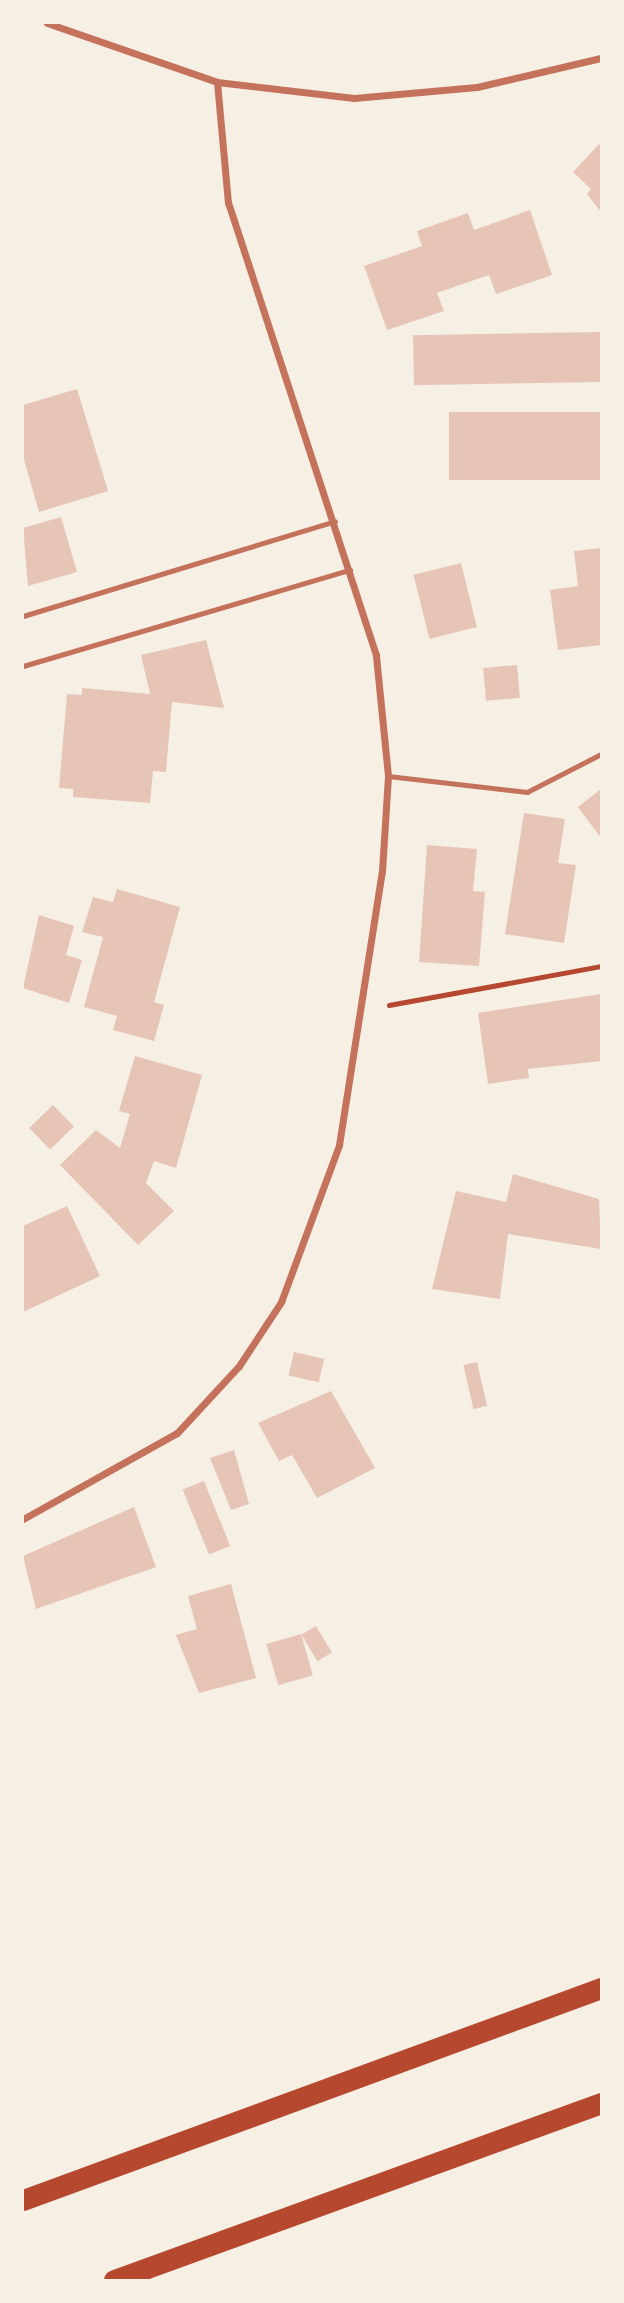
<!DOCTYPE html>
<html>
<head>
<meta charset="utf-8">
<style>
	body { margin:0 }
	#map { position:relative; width:624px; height:2303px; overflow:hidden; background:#f6efe4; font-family:"IBM Plex Sans",sans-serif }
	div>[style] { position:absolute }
	.building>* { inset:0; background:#e6c5b7; transform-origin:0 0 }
	.path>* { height:4.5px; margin:-2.25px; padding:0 2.25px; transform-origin:2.25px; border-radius:2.25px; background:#b5482f }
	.service>* { height:5px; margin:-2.5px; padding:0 2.5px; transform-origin:2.5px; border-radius:2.5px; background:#c5725c }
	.minor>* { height:7px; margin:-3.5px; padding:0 3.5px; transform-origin:3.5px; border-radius:3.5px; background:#c5725c }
	.motorway>* { height:21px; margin:-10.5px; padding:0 10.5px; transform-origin:10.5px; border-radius:10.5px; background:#b5482f }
	span { translate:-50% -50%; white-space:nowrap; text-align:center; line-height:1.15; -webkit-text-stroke:6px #f6efe4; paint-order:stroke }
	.frame { position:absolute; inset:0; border:24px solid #f6efe4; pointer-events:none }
</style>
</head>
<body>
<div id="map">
	<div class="building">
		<div style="clip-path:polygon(599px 144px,601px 147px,601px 212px,587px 194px,591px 189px,573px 172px)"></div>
		<div style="clip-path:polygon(530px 210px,552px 275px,496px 294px,489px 275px,437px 293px,444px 311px,387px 330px,364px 266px,422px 246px,417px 231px,468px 213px,474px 230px)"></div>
		<div style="left:600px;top:332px;width:50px;height:187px;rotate:89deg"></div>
		<div style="clip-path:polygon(77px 389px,108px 491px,39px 512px,23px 456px,23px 405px)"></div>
		<div style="left:601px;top:412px;width:68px;height:152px;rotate:90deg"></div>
		<div style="clip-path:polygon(61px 517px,77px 572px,28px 586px,23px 528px)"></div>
		<div style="clip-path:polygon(601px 548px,601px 645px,558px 650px,550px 590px,578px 586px,574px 551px)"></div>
		<div style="left:461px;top:563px;width:66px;height:49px;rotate:76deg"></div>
		<div style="clip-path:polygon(206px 640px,224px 708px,172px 702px,166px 772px,153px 771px,150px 803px,73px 797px,73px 789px,59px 788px,67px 694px,82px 695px,82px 688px,150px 694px,141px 655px)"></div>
		<div style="left:517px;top:665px;width:33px;height:34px;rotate:85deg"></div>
		<div style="clip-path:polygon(601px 789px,601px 838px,578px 807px)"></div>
		<div style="clip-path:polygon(524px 813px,565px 819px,558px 863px,576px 865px,564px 943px,505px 934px)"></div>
		<div style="clip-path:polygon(427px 845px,477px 849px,473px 891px,485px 892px,479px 966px,419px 962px)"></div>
		<div style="clip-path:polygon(117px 889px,180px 907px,154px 1002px,164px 1005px,154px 1041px,113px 1030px,117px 1016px,84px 1007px,103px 937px,82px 932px,93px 897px,113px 902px)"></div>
		<div style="clip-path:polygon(39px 915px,74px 926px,66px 955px,82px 960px,69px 1003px,23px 988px)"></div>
		<div style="clip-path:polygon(601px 994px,601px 1061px,528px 1069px,529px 1078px,488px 1084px,478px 1013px)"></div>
		<div style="clip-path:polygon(135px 1056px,202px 1075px,176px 1168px,154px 1161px,146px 1183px,174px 1211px,138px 1245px,60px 1165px,96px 1130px,120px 1148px,130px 1114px,119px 1111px)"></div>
		<div style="left:53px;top:1105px;width:30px;height:33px;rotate:46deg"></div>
		<div style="clip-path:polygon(513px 1174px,599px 1199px,601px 1249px,508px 1234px,500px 1299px,432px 1289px,456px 1191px,506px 1202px)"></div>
		<div style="clip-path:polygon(67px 1206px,100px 1276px,23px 1312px,23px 1226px)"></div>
		<div style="left:294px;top:1352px;width:31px;height:24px;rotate:13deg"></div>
		<div style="left:477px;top:1362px;width:45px;height:14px;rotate:77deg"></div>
		<div style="clip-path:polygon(331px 1391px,375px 1468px,317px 1498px,292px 1455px,279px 1461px,258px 1423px)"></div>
		<div style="clip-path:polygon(234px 1450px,249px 1504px,231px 1510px,210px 1458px)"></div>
		<div style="left:204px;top:1481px;width:70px;height:23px;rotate:68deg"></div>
		<div style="clip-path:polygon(134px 1507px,156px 1567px,36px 1609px,23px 1556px)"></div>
		<div style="clip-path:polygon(231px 1584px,256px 1678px,199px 1693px,176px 1635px,197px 1629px,188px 1596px)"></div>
		<div style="left:316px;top:1626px;width:31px;height:17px;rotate:59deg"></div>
		<div style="left:301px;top:1634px;width:43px;height:36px;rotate:74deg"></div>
	</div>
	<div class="path">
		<div style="left:389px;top:1005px;width:216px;rotate:-10.4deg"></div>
	</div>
	<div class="service">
		<div style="left:23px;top:616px;width:326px;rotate:-16.9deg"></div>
		<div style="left:23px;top:666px;width:341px;rotate:-16.4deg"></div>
		<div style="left:388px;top:776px;width:140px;rotate:6.6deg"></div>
		<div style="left:527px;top:792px;width:83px;rotate:-27.2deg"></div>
	</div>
	<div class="minor">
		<div style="left:47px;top:23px;width:180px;rotate:19.1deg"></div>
		<div style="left:217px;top:82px;width:138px;rotate:6.7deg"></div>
		<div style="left:354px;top:98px;width:123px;rotate:-5.1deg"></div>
		<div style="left:477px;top:87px;width:127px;rotate:-13.2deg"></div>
		<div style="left:23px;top:1519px;width:176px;rotate:-29.2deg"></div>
		<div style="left:177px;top:1433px;width:91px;rotate:-47.2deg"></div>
		<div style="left:239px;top:1366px;width:77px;rotate:-56.7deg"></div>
		<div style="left:281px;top:1302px;width:167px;rotate:-69.7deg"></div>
		<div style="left:339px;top:1145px;width:277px;rotate:-81.1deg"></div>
		<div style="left:382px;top:871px;width:95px;rotate:-86.4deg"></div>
		<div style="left:388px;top:776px;width:122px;rotate:-95.7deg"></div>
		<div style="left:376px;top:655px;width:476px;rotate:-108.1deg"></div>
		<div style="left:228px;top:203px;width:121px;rotate:-95.2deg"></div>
	</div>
	<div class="motorway">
		<div style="left:23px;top:2200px;width:616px;rotate:-20.14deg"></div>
		<div style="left:114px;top:2280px;width:518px;rotate:-19.97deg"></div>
	</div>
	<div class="frame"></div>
</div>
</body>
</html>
